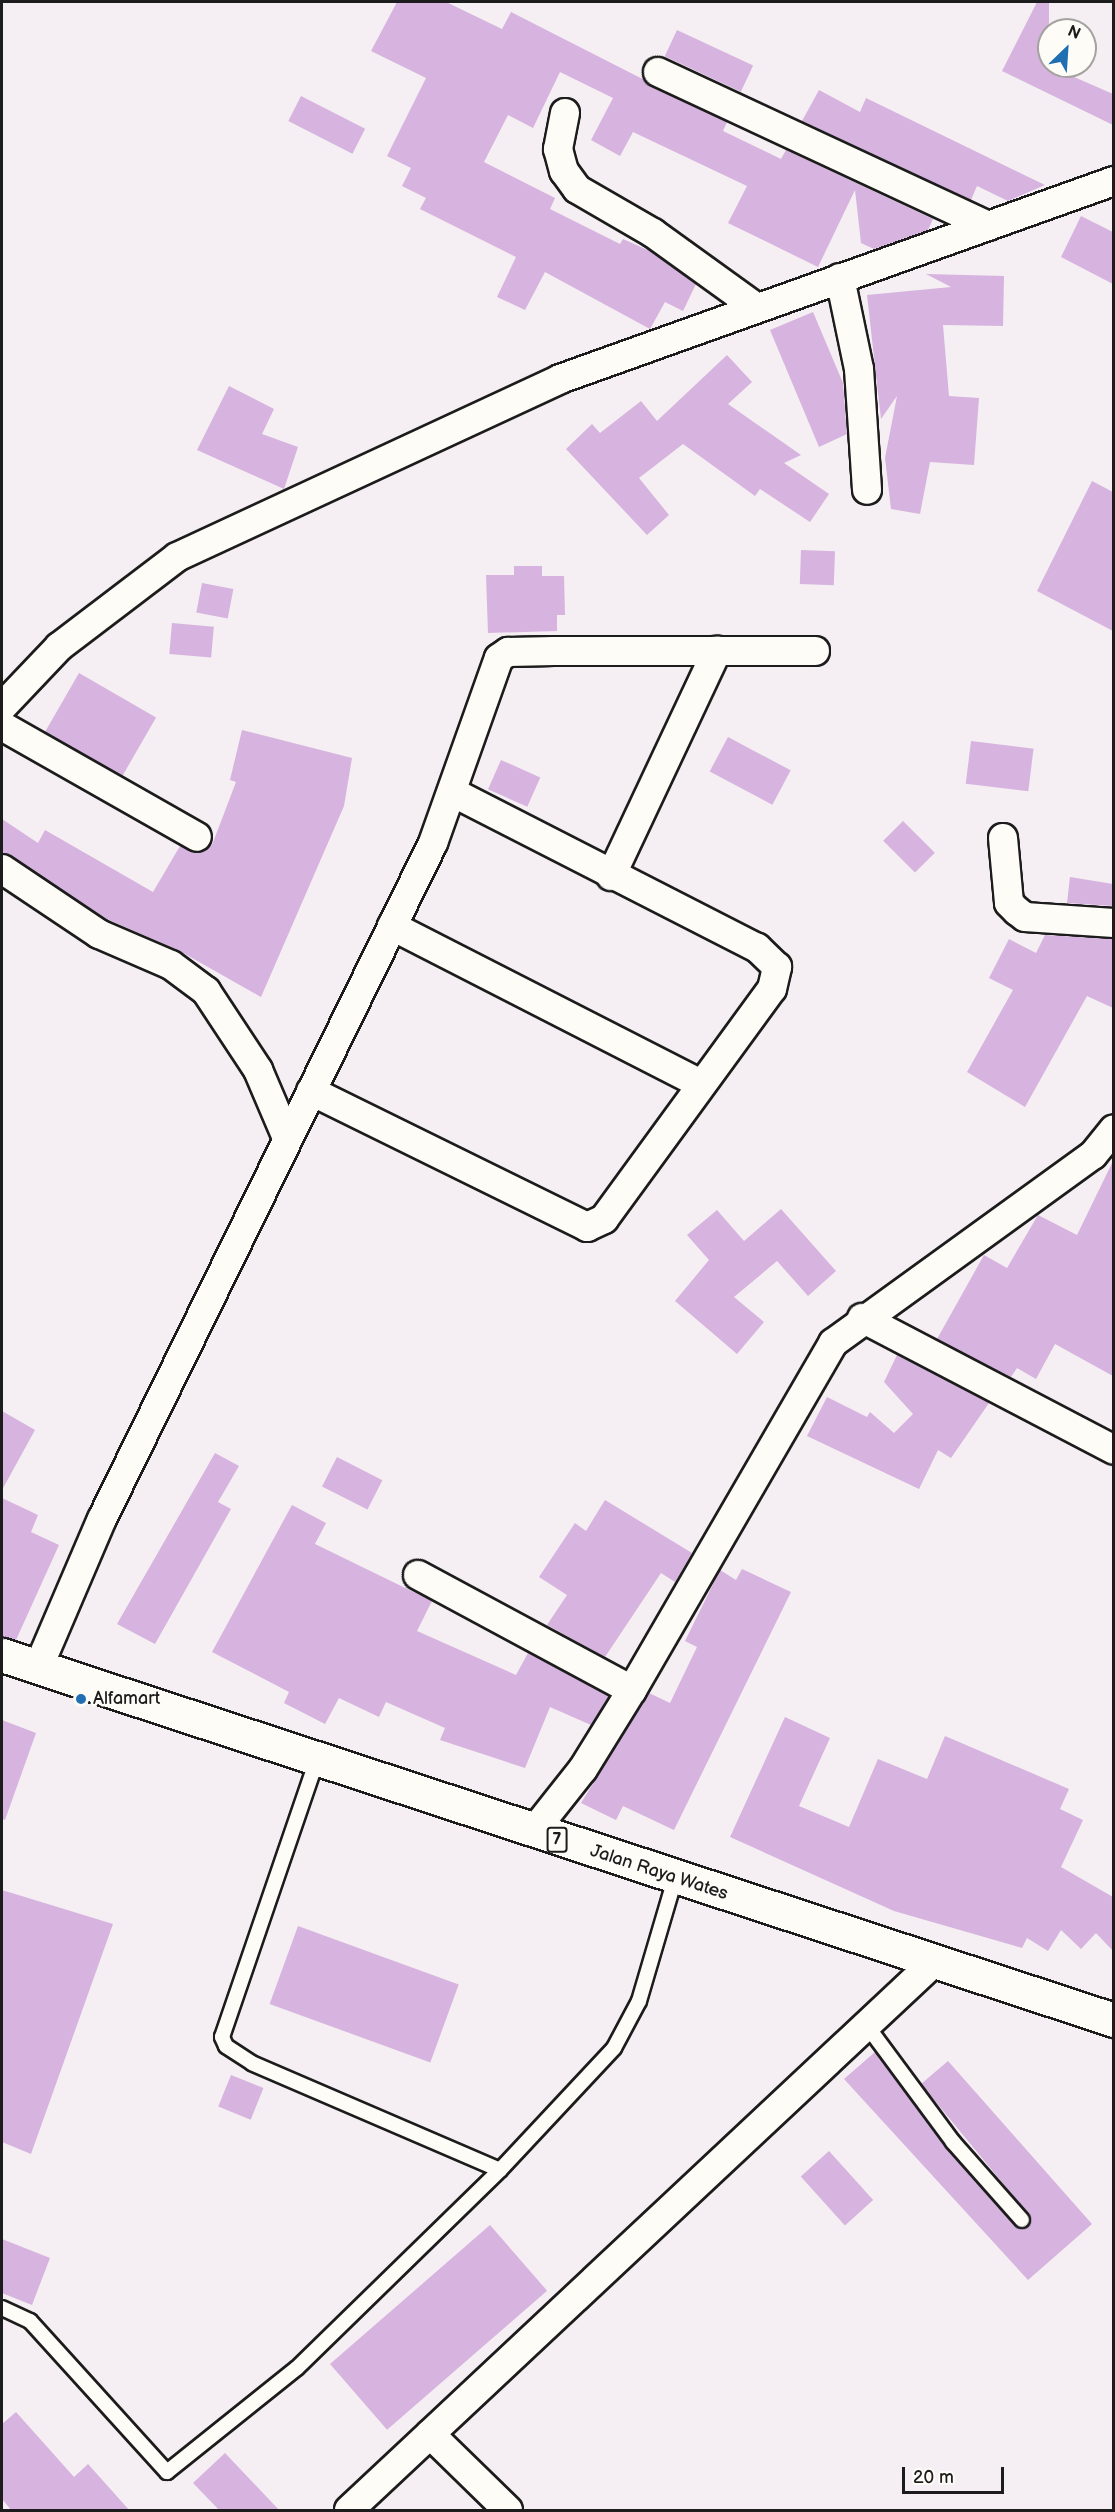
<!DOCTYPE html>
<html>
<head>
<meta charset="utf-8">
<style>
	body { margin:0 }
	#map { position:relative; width:1115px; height:2512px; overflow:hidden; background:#f5eef2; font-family:"Balsamiq Sans",sans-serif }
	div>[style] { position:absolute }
	.building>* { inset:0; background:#d6b4df; transform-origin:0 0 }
	.roads { filter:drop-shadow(2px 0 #1c1c1c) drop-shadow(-2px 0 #1c1c1c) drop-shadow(0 2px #1c1c1c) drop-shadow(0 -2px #1c1c1c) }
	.service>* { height:14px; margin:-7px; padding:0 7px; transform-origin:7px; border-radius:7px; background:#fdfcf7 }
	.minor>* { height:28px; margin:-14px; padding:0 14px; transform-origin:14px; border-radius:14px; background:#fdfcf7 }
	.trunk>* { height:33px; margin:-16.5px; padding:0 16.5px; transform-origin:16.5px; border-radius:16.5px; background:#fdfcf7 }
	.dots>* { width:16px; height:16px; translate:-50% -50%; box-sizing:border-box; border:3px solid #fdfcf7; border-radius:50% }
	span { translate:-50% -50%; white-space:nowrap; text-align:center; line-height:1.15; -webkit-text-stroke:5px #fdfcf7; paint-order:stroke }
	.shield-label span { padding:2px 4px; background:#fdfcf7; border:2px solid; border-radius:4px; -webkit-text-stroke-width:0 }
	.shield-label { font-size:16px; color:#1c1c1c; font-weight:700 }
	.poi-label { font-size:18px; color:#1c1c1c }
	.left { translate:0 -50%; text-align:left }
	.street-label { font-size:18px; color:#1c1c1c }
	.frame { position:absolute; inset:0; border:3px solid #1c1c1c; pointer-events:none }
	.north { position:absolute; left:1037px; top:18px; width:60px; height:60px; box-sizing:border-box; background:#fdfcf7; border:2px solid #a3a29f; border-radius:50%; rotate:25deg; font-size:16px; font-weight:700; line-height:24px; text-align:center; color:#1c1c1c }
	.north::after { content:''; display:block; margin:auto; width:21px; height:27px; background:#1f6fb2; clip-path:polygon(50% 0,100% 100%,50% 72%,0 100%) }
	.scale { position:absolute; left:902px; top:2467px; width:102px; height:27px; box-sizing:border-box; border:3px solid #1c1c1c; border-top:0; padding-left:8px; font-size:18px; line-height:21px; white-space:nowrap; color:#1c1c1c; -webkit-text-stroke:4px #fdfcf7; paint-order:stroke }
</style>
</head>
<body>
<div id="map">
	<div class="building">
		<div style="clip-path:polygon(397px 2px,446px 2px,502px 29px,511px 12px,727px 122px,723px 131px,781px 159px,786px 150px,933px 219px,928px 230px,874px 249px,861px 243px,855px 190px,818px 267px,728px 223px,747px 186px,633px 132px,620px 156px,591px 140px,613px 98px,560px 72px,533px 128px,508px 115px,484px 162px,555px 198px,550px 209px,620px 244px,623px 239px,650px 251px,696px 284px,683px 311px,665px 302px,650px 329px,545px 272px,525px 310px,497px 297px,516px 257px,420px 209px,426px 198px,402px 186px,411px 168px,387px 156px,426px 78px,371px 51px)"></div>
		<div style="clip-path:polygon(1037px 2px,1049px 2px,1049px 66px,1113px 94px,1113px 125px,1002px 71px)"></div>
		<div style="left:677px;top:30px;width:84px;height:29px;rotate:25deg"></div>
		<div style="clip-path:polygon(819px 90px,860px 112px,866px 98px,1045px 185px,1008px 201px,977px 186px,971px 200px,802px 121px)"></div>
		<div style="left:301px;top:96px;width:72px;height:28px;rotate:27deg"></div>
		<div style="clip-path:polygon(1081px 216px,1113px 232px,1113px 284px,1061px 257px)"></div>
		<div style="clip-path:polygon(926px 274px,1004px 276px,1003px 326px,943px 325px,949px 396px,979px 398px,974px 465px,930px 462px,920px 514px,891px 509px,885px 458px,897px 396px,881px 419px,867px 295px,951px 287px)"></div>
		<div style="clip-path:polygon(813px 312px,843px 383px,847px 434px,819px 447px,770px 330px)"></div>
		<div style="clip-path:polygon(727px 355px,752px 382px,728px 404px,801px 455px,784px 463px,829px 494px,810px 522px,760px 489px,755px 496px,683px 444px,639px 478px,669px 515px,647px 535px,566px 449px,592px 424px,600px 433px,641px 401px,657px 421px)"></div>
		<div style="clip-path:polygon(229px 386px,274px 409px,262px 434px,298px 447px,284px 489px,197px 450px)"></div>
		<div style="clip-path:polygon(1092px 481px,1113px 492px,1113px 631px,1037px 591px)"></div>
		<div style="left:801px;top:550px;width:34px;height:34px;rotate:2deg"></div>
		<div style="clip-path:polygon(514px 566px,542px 566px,542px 576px,564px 576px,565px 615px,557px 615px,557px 631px,488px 633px,486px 575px,514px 575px)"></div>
		<div style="left:202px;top:583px;width:32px;height:30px;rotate:11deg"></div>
		<div style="left:172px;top:623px;width:42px;height:31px;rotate:5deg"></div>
		<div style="left:79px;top:673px;width:89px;height:68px;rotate:30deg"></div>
		<div style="clip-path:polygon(242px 730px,352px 758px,344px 806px,261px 997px,178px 950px,107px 919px,2px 853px,2px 819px,38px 843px,45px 830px,153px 892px,180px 846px,198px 853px,212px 845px,236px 782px,230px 780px)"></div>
		<div style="left:728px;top:737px;width:71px;height:39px;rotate:28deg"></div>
		<div style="left:971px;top:741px;width:63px;height:43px;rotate:7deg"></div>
		<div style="left:501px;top:760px;width:43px;height:32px;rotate:24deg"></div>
		<div style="left:903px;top:821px;width:45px;height:28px;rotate:45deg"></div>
		<div style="clip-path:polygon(1070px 877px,1113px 884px,1113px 906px,1067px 903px)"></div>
		<div style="clip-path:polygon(1045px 935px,1113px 939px,1113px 1008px,1087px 996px,1025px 1107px,967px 1072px,1013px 990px,989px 978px,1009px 939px,1036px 953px)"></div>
		<div style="clip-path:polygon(1113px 1161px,1113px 1376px,1055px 1344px,1036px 1379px,1017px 1368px,1011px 1377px,937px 1339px,984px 1255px,1007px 1268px,1038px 1215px,1077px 1235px)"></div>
		<div style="clip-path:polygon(781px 1209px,836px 1271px,808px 1296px,777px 1261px,734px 1297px,764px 1322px,737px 1354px,675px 1301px,709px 1260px,687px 1235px,717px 1210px,744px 1241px)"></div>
		<div style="clip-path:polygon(897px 1355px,989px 1403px,951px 1458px,938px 1450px,919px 1489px,807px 1436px,827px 1397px,867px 1417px,870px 1412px,894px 1433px,913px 1414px,884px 1382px)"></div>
		<div style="clip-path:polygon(2px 1411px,35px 1430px,2px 1490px)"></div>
		<div style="clip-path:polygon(215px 1453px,239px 1466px,218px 1502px,231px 1509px,155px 1644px,117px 1624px)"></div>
		<div style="left:337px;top:1457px;width:51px;height:33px;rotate:27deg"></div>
		<div style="clip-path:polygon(2px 1498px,38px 1515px,31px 1532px,59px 1545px,16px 1640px,2px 1637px)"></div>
		<div style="clip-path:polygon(605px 1500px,692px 1553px,675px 1582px,661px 1573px,605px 1657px,547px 1625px,567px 1595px,539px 1577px,575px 1523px,586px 1531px)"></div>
		<div style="clip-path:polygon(292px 1505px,326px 1523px,315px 1544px,432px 1601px,417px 1631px,516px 1675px,528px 1653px,609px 1696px,591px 1725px,550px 1707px,525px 1768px,440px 1740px,445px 1728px,386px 1702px,379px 1717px,339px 1698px,325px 1724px,284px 1703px,289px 1692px,212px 1652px)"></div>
		<div style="clip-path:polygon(742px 1569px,791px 1592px,674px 1830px,623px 1806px,616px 1820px,581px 1803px,649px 1693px,670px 1703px,697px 1647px,685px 1641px,720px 1570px,736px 1580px)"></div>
		<div style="clip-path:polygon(785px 1717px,830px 1738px,799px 1806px,849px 1827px,878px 1759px,927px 1779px,945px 1736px,1069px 1789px,1060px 1809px,1083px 1820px,1061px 1867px,1113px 1897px,1113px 1951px,1096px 1933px,1081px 1949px,1061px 1930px,1048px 1951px,1027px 1938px,1022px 1948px,894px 1911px,730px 1837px)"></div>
		<div style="clip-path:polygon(2px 1720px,36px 1733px,5px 1820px,2px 1819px)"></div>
		<div style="clip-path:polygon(2px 1890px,113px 1924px,31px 2154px,2px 2142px)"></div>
		<div style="left:298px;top:1926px;width:171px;height:83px;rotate:20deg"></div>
		<div style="clip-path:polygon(875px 2052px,946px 2148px,1016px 2226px,1028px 2226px,1029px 2215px,921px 2084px,948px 2061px,1092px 2224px,1028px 2280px,844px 2079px)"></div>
		<div style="left:231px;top:2075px;width:35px;height:34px;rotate:22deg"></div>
		<div style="left:829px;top:2151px;width:66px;height:38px;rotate:48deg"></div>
		<div style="left:490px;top:2225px;width:87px;height:212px;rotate:49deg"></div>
		<div style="clip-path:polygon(2px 2239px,50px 2258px,32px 2305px,2px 2293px)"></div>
		<div style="clip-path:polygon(16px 2412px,74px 2477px,88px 2464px,130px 2511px,12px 2511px,2px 2499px,2px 2424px)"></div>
		<div style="clip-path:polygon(225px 2453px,280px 2511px,220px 2511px,193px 2483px)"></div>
	</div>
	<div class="roads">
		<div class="service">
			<div style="left:865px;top:2023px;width:148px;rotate:53.5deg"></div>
			<div style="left:953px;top:2142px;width:104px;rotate:48.5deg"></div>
			<div style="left:500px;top:2170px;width:167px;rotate:-46.9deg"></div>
			<div style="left:614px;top:2048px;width:53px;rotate:-62deg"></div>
			<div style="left:639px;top:2001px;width:127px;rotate:-73.6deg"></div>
			<div style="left:2px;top:2308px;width:31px;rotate:25deg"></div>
			<div style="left:30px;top:2321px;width:204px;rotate:47.8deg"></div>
			<div style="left:167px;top:2472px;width:166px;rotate:-38.7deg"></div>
			<div style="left:297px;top:2368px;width:284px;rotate:-44.3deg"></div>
			<div style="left:500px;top:2170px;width:270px;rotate:-156.7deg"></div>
			<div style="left:252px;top:2063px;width:31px;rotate:-147deg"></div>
			<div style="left:226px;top:2046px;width:10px;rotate:-114deg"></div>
			<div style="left:222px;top:2037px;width:291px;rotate:-71.1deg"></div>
		</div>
		<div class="minor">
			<div style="left:658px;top:72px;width:364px;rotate:25deg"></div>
			<div style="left:565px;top:113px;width:37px;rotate:101deg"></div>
			<div style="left:558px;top:149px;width:23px;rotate:75deg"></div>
			<div style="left:564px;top:171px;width:22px;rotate:54deg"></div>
			<div style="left:577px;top:189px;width:88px;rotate:30.1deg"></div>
			<div style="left:653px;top:233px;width:128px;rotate:35.8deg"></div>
			<div style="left:840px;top:278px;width:93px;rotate:78.2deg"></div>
			<div style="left:859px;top:369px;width:121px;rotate:86.2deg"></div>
			<div style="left:2px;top:707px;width:83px;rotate:-46.5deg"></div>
			<div style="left:59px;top:647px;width:148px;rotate:-37.3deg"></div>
			<div style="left:177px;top:557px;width:422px;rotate:-24.9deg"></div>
			<div style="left:560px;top:379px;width:588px;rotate:-19.67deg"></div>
			<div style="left:2px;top:726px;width:224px;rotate:29.6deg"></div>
			<div style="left:1003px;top:838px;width:65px;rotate:84.7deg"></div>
			<div style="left:1009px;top:903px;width:11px;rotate:45deg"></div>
			<div style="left:1017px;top:911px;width:10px;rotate:37deg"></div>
			<div style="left:1025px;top:917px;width:89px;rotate:3.9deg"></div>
			<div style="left:2px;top:869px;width:117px;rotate:33.8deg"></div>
			<div style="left:99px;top:934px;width:78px;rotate:23.3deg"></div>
			<div style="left:171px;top:965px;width:44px;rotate:36.6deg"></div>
			<div style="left:206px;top:991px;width:95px;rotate:56.6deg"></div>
			<div style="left:258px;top:1070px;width:74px;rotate:66.9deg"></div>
			<div style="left:611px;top:876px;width:249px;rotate:-64.8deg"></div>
			<div style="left:392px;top:926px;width:345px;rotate:27.1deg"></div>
			<div style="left:311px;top:1091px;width:308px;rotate:26.2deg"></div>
			<div style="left:587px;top:1227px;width:19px;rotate:-25deg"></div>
			<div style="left:604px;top:1219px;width:285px;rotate:-53.9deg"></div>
			<div style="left:772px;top:989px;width:23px;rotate:-77deg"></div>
			<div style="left:777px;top:967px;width:28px;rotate:-136deg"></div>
			<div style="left:757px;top:948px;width:340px;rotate:-152.9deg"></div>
			<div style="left:862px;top:1318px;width:284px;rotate:27.6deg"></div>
			<div style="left:418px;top:1575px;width:243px;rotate:28.3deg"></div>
			<div style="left:38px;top:1668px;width:162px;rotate:-66.8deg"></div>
			<div style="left:102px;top:1519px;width:753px;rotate:-63.91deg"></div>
			<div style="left:433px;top:843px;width:196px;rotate:-70.4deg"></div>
			<div style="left:499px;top:658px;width:11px;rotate:-34deg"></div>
			<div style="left:508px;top:652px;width:46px;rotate:-1.2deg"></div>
			<div style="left:554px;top:651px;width:261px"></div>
			<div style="left:533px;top:1832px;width:80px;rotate:-51.6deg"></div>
			<div style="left:583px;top:1769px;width:93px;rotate:-58.2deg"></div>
			<div style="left:632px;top:1690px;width:401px;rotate:-59.9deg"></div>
			<div style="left:833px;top:1343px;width:321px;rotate:-35.9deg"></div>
			<div style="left:1093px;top:1155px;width:33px;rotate:-51deg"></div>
			<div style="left:430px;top:2434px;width:109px;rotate:44.3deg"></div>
			<div style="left:349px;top:2510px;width:802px;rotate:-43.13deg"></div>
		</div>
		<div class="trunk">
			<div style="left:2px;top:1655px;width:1170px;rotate:18.17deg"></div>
		</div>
	</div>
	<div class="dots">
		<div style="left:81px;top:1699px;background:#1f6fb2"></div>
	</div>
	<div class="shield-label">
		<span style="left:557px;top:1840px">7</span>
	</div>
	<div class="poi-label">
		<span class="left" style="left:93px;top:1699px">Alfamart</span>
	</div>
	<div class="street-label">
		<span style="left:659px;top:1873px;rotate:18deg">Jalan Raya Wates</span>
	</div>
	<div class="frame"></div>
	<div class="north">N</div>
	<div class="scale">20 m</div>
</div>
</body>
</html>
